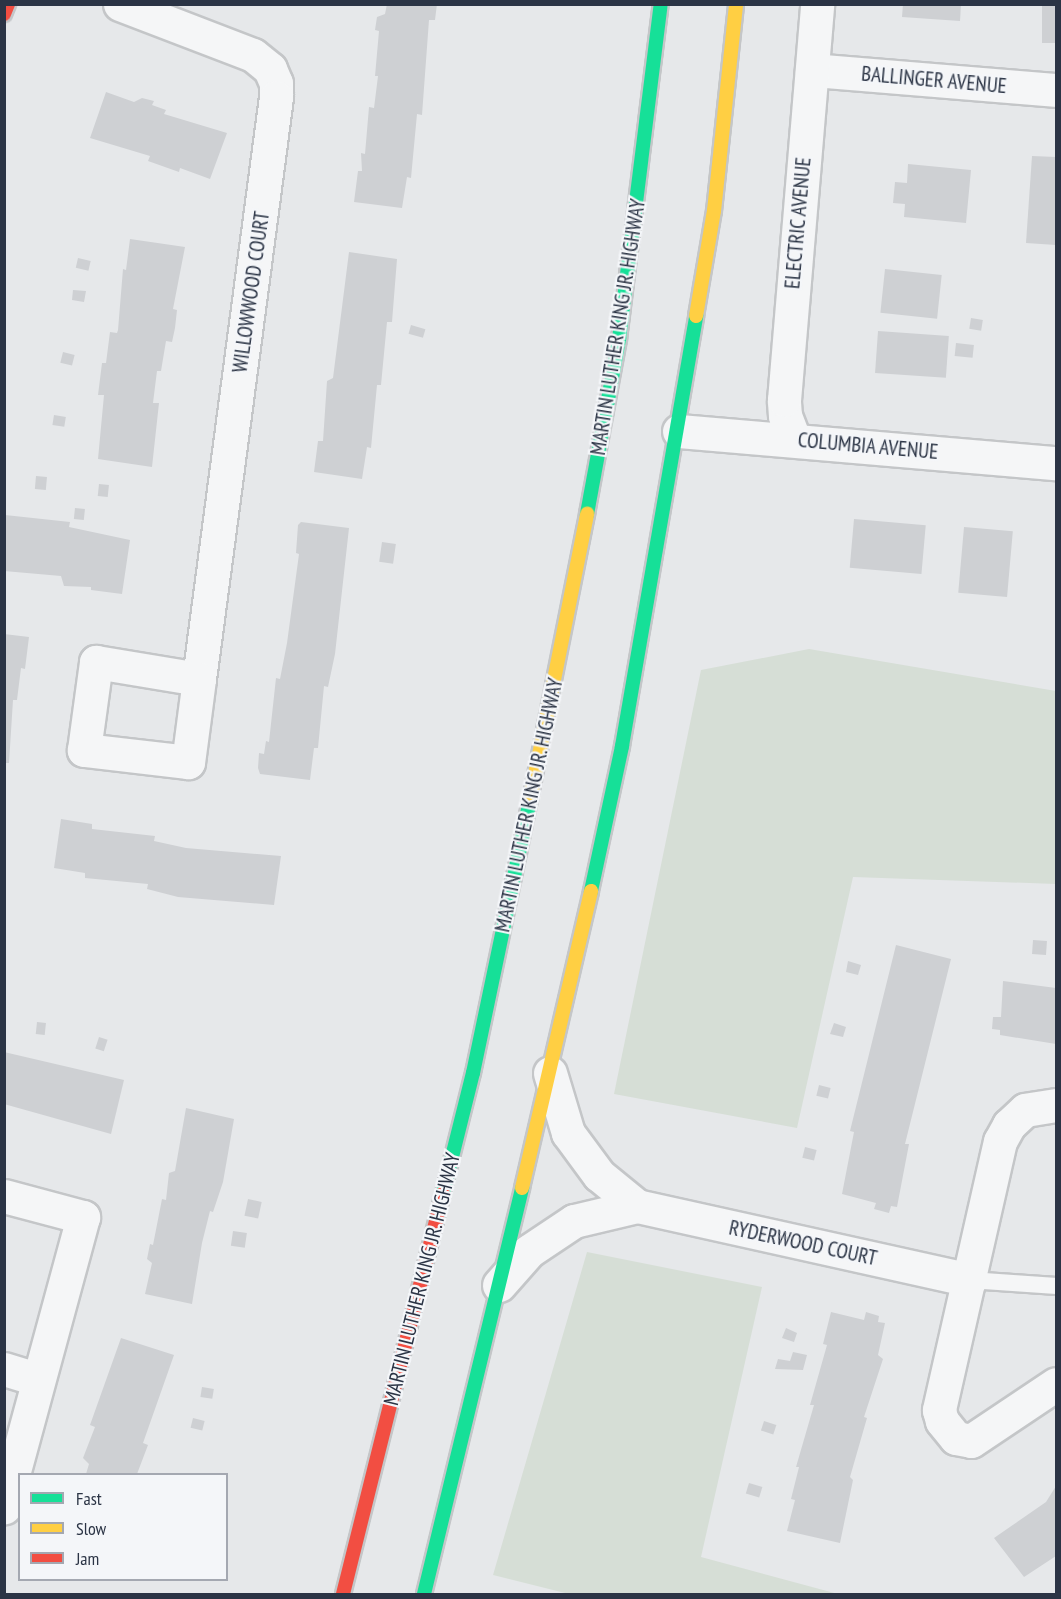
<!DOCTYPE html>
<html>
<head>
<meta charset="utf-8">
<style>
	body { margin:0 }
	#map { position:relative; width:1061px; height:1599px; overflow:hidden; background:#e6e8ea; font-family:"PT Sans Narrow",sans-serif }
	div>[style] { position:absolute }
	.green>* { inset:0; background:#d6ded6 }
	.building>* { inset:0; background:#ced0d3; transform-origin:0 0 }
	.roads { filter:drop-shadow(2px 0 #c4c6c8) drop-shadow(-2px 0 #c4c6c8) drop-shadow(0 2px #c4c6c8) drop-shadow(0 -2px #c4c6c8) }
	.lane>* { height:16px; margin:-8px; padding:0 8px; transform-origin:8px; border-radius:8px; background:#f5f6f7 }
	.street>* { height:33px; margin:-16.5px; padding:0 16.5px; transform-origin:16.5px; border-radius:16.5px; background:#f5f6f7 }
	.fast>* { height:14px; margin:-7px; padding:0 7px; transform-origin:7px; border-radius:7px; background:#16e098 }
	.slow>* { height:14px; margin:-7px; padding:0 7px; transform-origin:7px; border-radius:7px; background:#ffcf43 }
	.jam>* { height:14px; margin:-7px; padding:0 7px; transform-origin:7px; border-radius:7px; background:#f24e42 }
	span { translate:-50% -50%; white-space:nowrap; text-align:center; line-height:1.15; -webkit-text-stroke:4.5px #f4f6f9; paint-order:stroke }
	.street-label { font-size:21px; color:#2b3445 }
	.frame { position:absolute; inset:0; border:6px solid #2b3445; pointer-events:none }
	.legend { position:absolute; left:18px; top:1473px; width:210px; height:108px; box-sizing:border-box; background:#f4f6f9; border:2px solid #a4a8b1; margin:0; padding:8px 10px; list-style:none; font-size:18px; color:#2b3445 }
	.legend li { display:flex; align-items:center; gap:12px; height:30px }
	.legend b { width:30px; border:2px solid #a4a8b1 }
</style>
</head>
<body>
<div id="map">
	<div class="green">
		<div style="clip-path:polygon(809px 649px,1056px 691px,1056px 884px,853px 877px,797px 1128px,614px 1094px,701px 670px)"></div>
		<div style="clip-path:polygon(587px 1252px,762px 1287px,701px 1557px,838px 1594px,569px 1594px,493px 1575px)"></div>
	</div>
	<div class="building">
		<div style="clip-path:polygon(387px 4px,437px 4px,435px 20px,429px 20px,422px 115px,417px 114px,411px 178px,407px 177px,402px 208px,354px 202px,358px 171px,362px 171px,361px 153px,365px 154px,369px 107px,374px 108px,378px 76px,375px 76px,379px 31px,375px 30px,377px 17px,385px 14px)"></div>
		<div style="clip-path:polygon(903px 4px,961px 4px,960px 21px,902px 17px)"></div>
		<div style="left:1042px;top:4px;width:14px;height:39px"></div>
		<div style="clip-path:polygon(106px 92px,134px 102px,142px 98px,154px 101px,152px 105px,166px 110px,164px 114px,227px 133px,210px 179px,180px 168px,179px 172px,148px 161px,150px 156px,90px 138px)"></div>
		<div style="clip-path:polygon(1032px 156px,1056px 157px,1056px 245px,1026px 243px)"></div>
		<div style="clip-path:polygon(908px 164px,971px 170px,966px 223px,904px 217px,905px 204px,893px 203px,895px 182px,907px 183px)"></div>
		<div style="clip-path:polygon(130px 239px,185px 247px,173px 309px,177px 310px,175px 328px,172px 342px,166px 341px,161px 371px,157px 371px,153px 403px,159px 403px,152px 467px,98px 459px,104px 395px,98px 395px,102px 363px,106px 363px,110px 332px,117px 333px,118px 330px,123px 269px,126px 270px)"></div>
		<div style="clip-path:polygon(349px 252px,397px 259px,392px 322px,387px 322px,381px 385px,377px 385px,371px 448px,367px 447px,362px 479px,314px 472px,318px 441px,323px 441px,327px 381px,333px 378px)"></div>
		<div style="left:78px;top:258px;width:13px;height:10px;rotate:13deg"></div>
		<div style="left:885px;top:269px;width:57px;height:44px;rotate:6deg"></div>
		<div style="clip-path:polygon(73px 290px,86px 291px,84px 302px,72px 300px)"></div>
		<div style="left:971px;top:318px;width:12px;height:11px;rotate:9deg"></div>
		<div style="left:411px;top:325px;width:15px;height:9px;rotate:16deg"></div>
		<div style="left:878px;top:331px;width:71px;height:42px;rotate:4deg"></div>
		<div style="left:956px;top:343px;width:18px;height:13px;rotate:6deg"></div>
		<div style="left:63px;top:352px;width:12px;height:11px;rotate:14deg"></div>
		<div style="left:54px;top:415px;width:12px;height:10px;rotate:9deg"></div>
		<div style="left:36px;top:476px;width:11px;height:13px;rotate:5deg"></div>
		<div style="left:99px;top:484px;width:10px;height:12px;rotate:6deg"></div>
		<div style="left:75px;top:508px;width:10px;height:11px;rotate:6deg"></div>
		<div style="clip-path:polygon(5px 515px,70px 522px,69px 527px,130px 540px,122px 594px,91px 590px,91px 587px,64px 586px,61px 576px,4px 571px)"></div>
		<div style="left:854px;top:519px;width:72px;height:49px;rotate:5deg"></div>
		<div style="clip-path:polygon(301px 522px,349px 528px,335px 654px,328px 687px,324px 686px,318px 748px,314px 748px,310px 780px,260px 774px,258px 768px,259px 753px,264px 754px,266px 741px,269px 742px,276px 678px,280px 679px,287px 643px,299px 554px,296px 553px,298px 525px)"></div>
		<div style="left:964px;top:527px;width:49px;height:66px;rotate:5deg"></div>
		<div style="left:382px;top:542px;width:14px;height:20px;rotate:8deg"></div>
		<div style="clip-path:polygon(4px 634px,29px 637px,25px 669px,21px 668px,17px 700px,13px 700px,9px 763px,4px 763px)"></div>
		<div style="clip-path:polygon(61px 819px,92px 824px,92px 829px,155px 836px,154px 841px,186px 848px,281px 856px,274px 905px,178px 897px,147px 889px,148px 884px,85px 878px,85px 873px,54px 868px)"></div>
		<div style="left:1033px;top:940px;width:14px;height:14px;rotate:4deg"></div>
		<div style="clip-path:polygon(896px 945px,951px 959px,905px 1144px,909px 1144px,897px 1207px,891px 1206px,889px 1213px,874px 1209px,876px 1203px,842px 1194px,854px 1132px,850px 1131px)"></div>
		<div style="clip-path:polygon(848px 961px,861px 965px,858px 975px,846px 972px)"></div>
		<div style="clip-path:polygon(1003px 981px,1056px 988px,1056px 1044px,1000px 1035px,1000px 1030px,992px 1029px,993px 1017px,1001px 1017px)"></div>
		<div style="left:37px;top:1022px;width:9px;height:12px;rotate:6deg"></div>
		<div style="clip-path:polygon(834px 1023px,846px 1027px,843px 1037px,830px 1034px)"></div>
		<div style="left:99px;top:1037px;width:9px;height:12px;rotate:18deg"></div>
		<div style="clip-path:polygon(4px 1052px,124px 1080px,111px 1134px,4px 1104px)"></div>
		<div style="left:819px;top:1085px;width:12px;height:11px;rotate:14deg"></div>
		<div style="clip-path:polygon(186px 1108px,234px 1119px,223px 1182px,213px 1212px,210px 1211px,202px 1243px,192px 1304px,145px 1294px,152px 1263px,147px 1259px,150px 1244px,153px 1245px,162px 1199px,166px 1200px,169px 1173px,175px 1171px)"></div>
		<div style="left:805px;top:1147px;width:12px;height:11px;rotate:14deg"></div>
		<div style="left:248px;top:1199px;width:14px;height:17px;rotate:12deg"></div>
		<div style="left:233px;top:1231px;width:14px;height:15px;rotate:8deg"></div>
		<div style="clip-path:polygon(831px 1312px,864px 1320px,866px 1312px,879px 1316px,878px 1322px,885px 1323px,878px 1355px,883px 1359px,864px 1417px,867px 1418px,850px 1477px,853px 1480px,840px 1543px,787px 1531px,795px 1500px,791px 1499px,799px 1467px,796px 1467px,814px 1405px,810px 1405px,827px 1345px,823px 1344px)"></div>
		<div style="clip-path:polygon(786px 1328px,797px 1333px,794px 1342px,782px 1338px)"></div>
		<div style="clip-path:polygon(121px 1338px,174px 1355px,143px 1443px,148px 1445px,137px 1474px,86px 1474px,89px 1464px,83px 1458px,95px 1427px,90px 1425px)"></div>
		<div style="clip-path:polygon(793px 1352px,807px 1355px,803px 1370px,775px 1369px,778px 1359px,790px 1361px)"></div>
		<div style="left:202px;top:1387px;width:12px;height:10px;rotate:9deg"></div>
		<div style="left:193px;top:1418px;width:12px;height:10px;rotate:14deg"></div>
		<div style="left:764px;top:1421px;width:13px;height:10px;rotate:18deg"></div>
		<div style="left:749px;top:1483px;width:14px;height:11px;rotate:17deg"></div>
		<div style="clip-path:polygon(1056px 1486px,1056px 1556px,1024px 1577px,994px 1538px,1046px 1502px)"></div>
	</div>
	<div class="roads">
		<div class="lane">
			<div style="left:970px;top:1280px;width:86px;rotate:4deg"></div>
		</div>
		<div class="street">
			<div style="left:120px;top:4px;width:142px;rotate:21deg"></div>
			<div style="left:253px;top:55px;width:22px;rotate:39deg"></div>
			<div style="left:270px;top:69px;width:15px;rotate:67deg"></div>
			<div style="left:276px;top:83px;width:14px;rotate:90deg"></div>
			<div style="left:276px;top:97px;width:587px;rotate:97.54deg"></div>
			<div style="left:199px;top:679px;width:84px;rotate:97.5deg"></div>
			<div style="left:188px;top:762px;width:105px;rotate:-173.4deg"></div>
			<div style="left:84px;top:750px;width:89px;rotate:-82.2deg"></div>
			<div style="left:96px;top:662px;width:104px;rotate:9.4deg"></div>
			<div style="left:812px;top:70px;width:245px;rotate:4.7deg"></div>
			<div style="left:679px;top:431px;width:378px;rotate:4.9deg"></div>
			<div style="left:794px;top:439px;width:25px;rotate:-111deg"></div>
			<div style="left:785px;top:416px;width:16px;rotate:-94deg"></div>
			<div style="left:784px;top:400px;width:397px;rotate:-85.2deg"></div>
			<div style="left:550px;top:1073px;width:63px;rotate:73.3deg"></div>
			<div style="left:568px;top:1133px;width:52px;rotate:53.6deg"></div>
			<div style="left:599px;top:1175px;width:49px;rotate:39.2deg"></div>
			<div style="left:1056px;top:1105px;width:31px;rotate:171deg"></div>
			<div style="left:1025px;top:1110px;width:22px;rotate:137deg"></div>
			<div style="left:1009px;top:1125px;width:18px;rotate:119deg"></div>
			<div style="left:1000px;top:1141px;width:276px;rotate:102.8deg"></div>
			<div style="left:939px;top:1410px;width:11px;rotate:75deg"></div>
			<div style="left:942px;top:1421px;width:22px;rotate:51deg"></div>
			<div style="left:956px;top:1438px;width:15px;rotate:11deg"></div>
			<div style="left:971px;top:1441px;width:102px;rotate:-33.8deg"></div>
			<div style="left:4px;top:1196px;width:82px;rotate:14.9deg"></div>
			<div style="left:83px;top:1217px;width:301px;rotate:105.2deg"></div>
			<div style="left:499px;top:1285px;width:45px;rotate:-48.6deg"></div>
			<div style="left:529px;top:1251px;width:54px;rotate:-33.7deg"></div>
			<div style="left:574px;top:1221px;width:65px;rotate:-13.4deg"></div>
			<div style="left:637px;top:1206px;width:341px;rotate:12.5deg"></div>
			<div style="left:4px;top:1369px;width:34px;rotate:17deg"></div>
		</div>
		<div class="fast">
			<div style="left:587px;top:514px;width:178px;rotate:-79.6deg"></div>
			<div style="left:619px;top:339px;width:338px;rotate:-82.9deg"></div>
			<div style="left:591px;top:891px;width:148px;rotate:-77.9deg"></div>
			<div style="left:622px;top:746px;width:436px;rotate:-80.2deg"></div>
			<div style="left:443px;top:1193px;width:124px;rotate:-76deg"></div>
			<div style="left:473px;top:1073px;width:284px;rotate:-78.2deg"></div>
			<div style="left:424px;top:1594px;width:418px;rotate:-76.4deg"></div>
		</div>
		<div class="slow">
			<div style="left:696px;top:316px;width:107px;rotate:-80.3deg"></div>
			<div style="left:714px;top:211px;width:208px;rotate:-83.9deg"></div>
			<div style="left:531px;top:795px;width:287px;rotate:-78.7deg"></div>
			<div style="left:522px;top:1188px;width:305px;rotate:-76.9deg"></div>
		</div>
		<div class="jam">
			<div style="left:4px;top:14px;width:11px;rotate:-68deg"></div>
			<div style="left:343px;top:1594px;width:413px;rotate:-76deg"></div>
		</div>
	</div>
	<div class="street-label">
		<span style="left:934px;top:80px;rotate:5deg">BALLINGER AVENUE</span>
		<span style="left:798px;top:223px;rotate:-85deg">ELECTRIC AVENUE</span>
		<span style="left:251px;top:292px;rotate:-82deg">WILLOWWOOD COURT</span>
		<span style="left:618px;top:327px;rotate:-81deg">MARTIN LUTHER KING JR. HIGHWAY</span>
		<span style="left:868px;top:446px;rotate:5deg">COLUMBIA AVENUE</span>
		<span style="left:529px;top:805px;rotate:-78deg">MARTIN LUTHER KING JR. HIGHWAY</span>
		<span style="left:803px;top:1243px;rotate:12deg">RYDERWOOD COURT</span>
		<span style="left:422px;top:1279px;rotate:-76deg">MARTIN LUTHER KING JR. HIGHWAY</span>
	</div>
	<div class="frame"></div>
	<ul class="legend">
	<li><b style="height:8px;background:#16e098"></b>Fast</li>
	<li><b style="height:8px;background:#ffcf43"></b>Slow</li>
	<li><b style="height:8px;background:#f24e42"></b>Jam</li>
	</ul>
</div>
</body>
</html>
